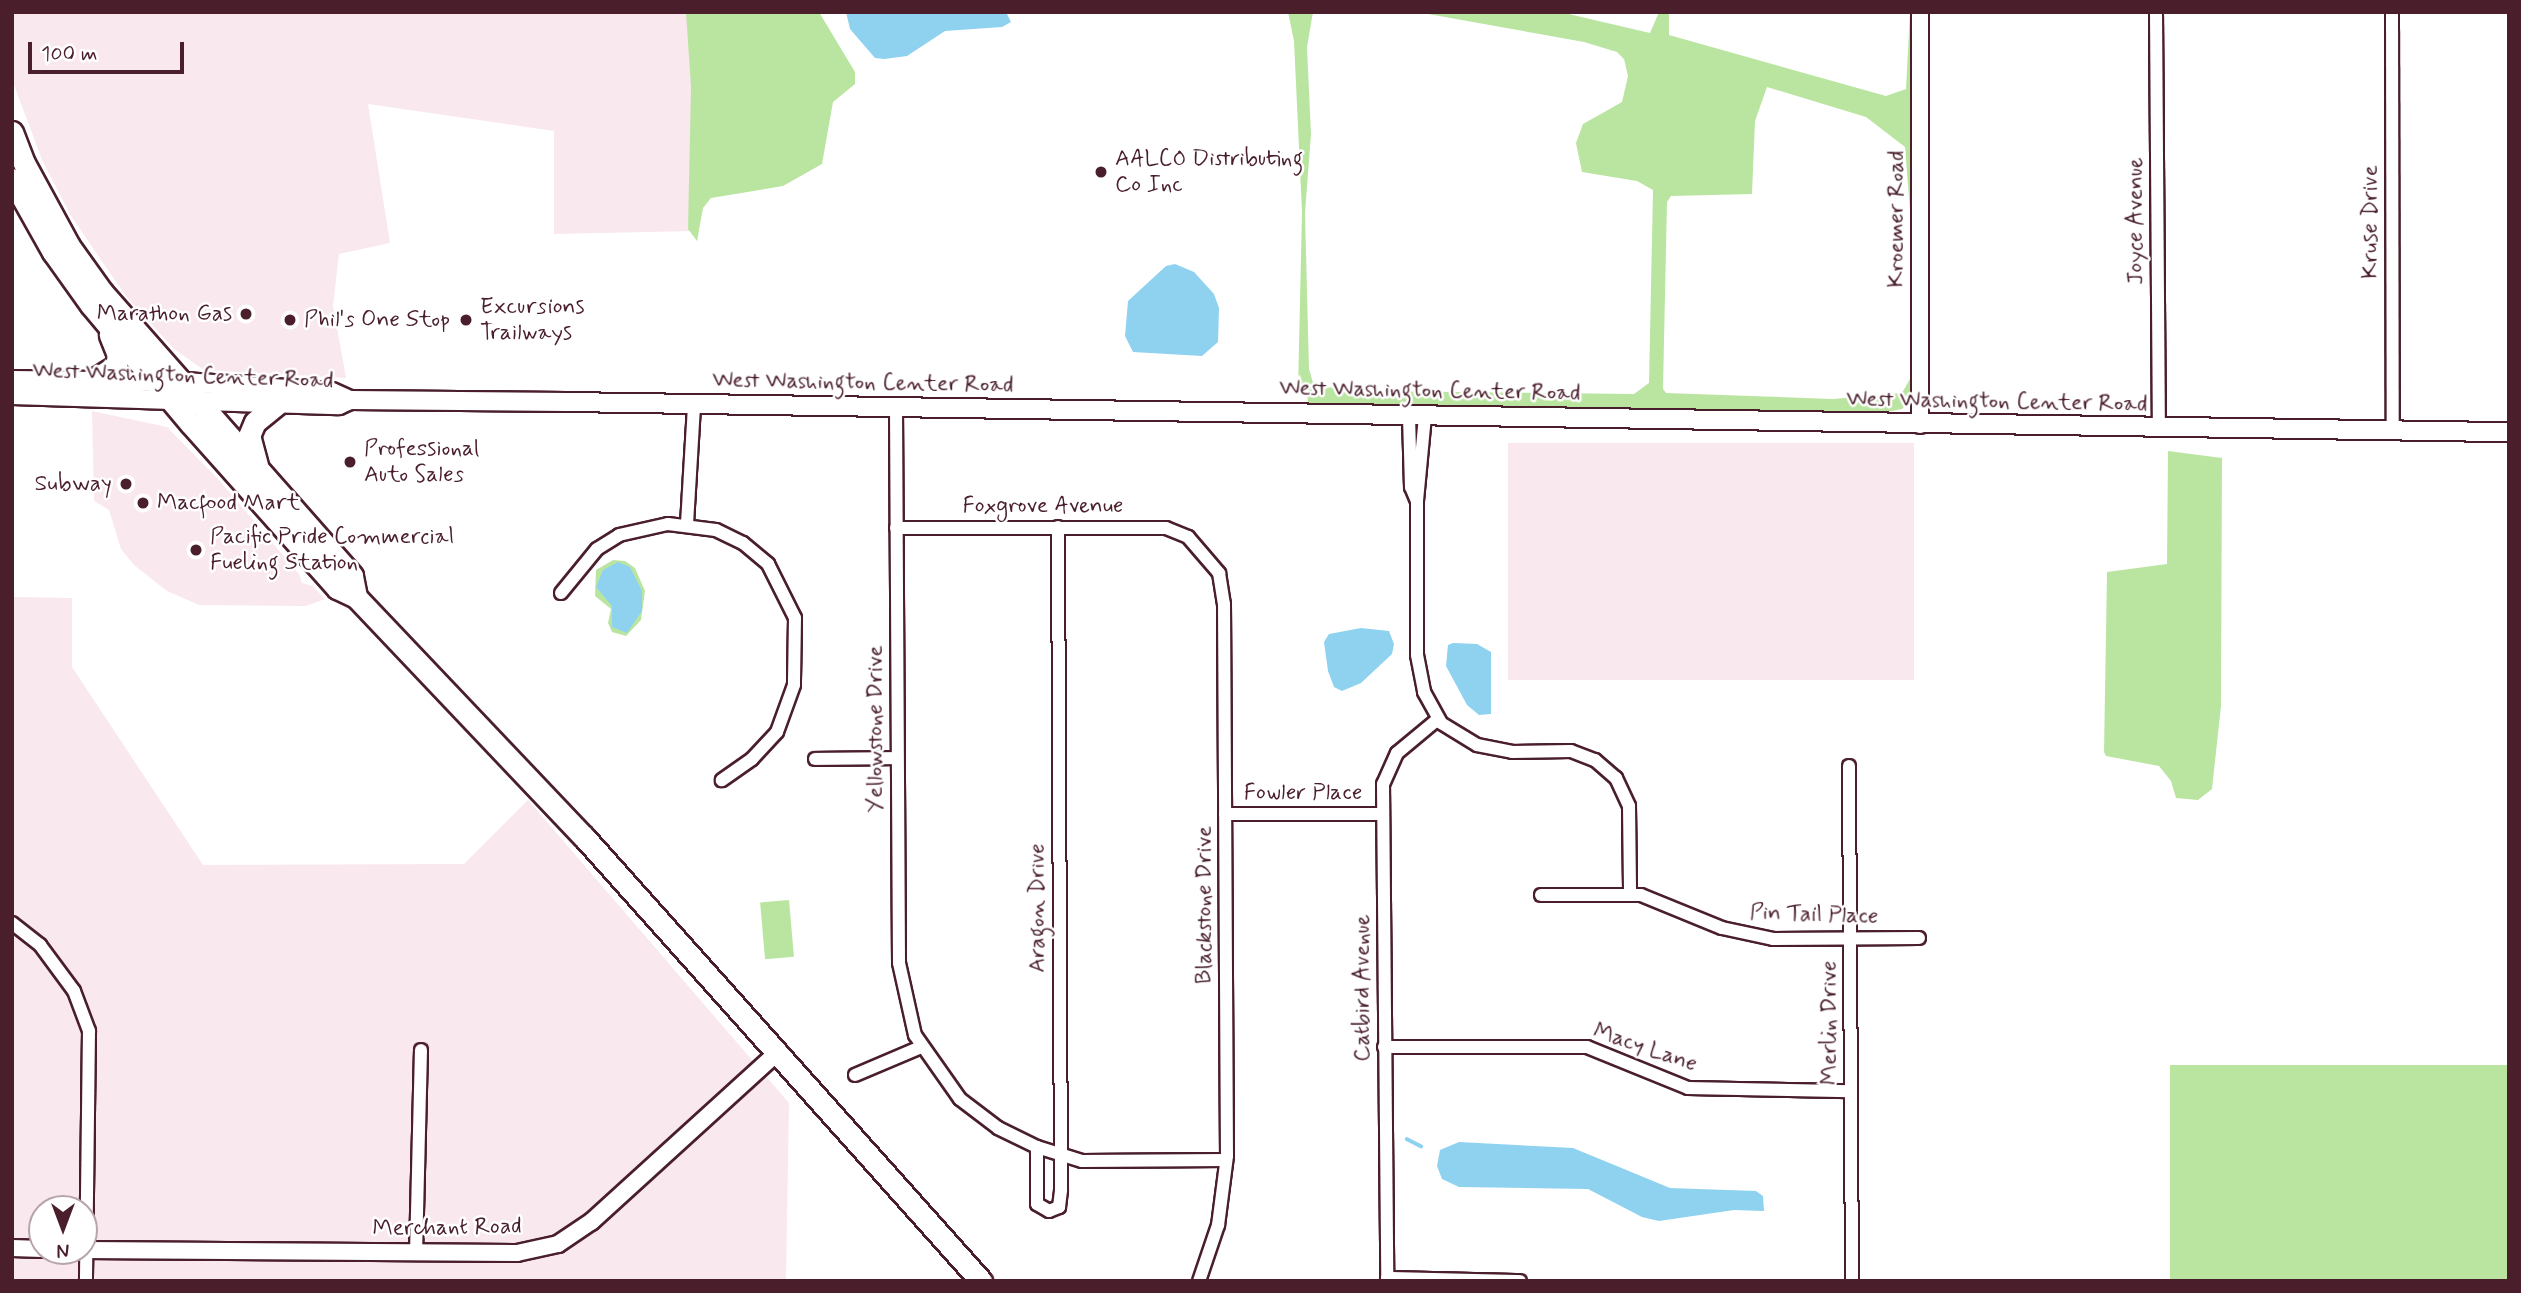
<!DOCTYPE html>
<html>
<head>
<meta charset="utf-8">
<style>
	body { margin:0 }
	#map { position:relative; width:2521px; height:1293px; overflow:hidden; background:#fff; font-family:Mynerve,sans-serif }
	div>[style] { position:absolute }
	.built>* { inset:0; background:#f9e8ee; transform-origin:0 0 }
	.green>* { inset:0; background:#bae5a1; transform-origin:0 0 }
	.water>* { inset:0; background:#8ed2f0 }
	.stream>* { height:3.5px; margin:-1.75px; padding:0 1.75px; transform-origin:1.75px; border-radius:1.75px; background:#8ed2f0 }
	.roads { filter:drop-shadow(2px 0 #4a1f2b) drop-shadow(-2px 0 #4a1f2b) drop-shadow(0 2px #4a1f2b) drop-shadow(0 -2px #4a1f2b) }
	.minor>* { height:12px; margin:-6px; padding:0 6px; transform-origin:6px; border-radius:6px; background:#fff }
	.tertiary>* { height:16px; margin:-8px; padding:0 8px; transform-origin:8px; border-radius:8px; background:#fff }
	.secondary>* { height:18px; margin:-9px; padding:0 9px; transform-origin:9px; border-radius:9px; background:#fff }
	.trunk>* { height:21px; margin:-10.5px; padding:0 10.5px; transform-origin:10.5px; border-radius:10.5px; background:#fff }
	.dots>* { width:19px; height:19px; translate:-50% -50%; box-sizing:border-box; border:4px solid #fff; border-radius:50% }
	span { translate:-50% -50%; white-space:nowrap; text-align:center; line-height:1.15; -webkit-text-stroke:5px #fff; paint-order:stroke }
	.poi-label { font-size:23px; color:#4a1f2b }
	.left { translate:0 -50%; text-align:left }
	.right { translate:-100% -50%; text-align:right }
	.street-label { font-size:23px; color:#4a1f2b }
	.frame { position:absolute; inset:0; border:14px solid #4a1f2b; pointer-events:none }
	.north { position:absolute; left:28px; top:1195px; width:70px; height:70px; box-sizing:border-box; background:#fff; border:2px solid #b7a5aa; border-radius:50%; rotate:180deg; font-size:19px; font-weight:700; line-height:28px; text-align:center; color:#4a1f2b }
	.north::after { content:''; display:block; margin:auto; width:24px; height:32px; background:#4a1f2b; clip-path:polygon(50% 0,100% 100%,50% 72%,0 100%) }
	.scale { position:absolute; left:28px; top:42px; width:156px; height:32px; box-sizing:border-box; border:4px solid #4a1f2b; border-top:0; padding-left:9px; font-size:21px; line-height:24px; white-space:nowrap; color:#4a1f2b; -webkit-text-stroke:5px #fff; paint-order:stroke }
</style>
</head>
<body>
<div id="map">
	<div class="built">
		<div style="clip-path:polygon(12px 12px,695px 12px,694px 231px,554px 234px,554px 131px,368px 104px,390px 243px,339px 254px,333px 306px,346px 378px,204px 370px,174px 349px,125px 295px,71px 216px,42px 160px,14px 85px)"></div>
		<div style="clip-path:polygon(92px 411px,167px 427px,219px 480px,299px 574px,302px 583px,313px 586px,325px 599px,306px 606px,199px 605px,167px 591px,134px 565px,121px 549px,109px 510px,94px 501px)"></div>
		<div style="left:1508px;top:443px;width:406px;height:237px"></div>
		<div style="clip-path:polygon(evenodd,12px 597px,72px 598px,72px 667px,203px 865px,464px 864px,528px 800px,789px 1103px,786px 1281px,12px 1281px,12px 597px,42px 1209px,84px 1209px,84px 1251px,42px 1251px,42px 1209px)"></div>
	</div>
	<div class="green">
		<div style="clip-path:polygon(686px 12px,819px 12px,855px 72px,855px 84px,833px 102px,822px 164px,783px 186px,711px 198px,703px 208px,697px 241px,688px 229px,691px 87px)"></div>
		<div style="clip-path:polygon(evenodd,1288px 12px,1313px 12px,1307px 47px,1311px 134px,1305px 213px,1309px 369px,1314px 386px,1368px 391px,1634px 394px,1649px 383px,1653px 190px,1637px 181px,1582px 172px,1576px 143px,1583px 124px,1622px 102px,1628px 76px,1624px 59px,1617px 52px,1584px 42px,1417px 12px,1560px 12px,1650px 33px,1659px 12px,1669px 12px,1669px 35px,1886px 96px,1906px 89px,1910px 12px,1914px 12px,1912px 398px,1902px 409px,1886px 412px,1368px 404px,1309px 407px,1307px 395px,1298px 390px,1302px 212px,1294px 41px,1288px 12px,1767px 87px,1866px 117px,1905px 147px,1911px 223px,1910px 379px,1902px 393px,1833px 399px,1666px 393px,1663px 389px,1667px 202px,1671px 196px,1752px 194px,1755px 121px,1767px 87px)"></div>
		<div style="clip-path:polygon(2168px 451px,2222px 458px,2221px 706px,2212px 789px,2198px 800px,2176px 798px,2171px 781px,2159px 766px,2106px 756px,2104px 752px,2107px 572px,2167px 564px)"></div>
		<div style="clip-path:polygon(613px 560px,625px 561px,635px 568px,645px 591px,641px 620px,626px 636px,612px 632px,608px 623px,611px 609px,595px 596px,596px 570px)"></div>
		<div style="left:789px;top:900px;width:57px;height:29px;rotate:85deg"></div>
		<div style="left:2509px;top:1065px;width:216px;height:339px;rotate:90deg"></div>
	</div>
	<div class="water">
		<div style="clip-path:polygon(846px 12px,1006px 12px,1011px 22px,1002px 27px,945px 31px,907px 56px,884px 59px,875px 58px,850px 29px)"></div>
		<div style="clip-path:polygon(1175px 264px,1194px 272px,1214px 294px,1219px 308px,1218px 342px,1202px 356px,1133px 352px,1125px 336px,1128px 301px,1166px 266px)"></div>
		<div style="clip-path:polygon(618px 562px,630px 567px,642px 591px,642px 611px,627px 633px,612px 627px,612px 606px,596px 587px,603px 570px)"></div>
		<div style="clip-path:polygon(1361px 628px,1389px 631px,1394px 644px,1392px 654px,1361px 683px,1342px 691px,1334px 687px,1328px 671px,1324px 642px,1329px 634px)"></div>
		<div style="clip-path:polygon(1453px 643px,1477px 644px,1491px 652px,1491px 714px,1479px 715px,1467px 705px,1446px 666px,1448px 645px)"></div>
		<div style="clip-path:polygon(1459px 1142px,1573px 1148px,1670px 1188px,1756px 1191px,1763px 1196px,1764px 1211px,1734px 1210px,1659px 1221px,1642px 1217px,1588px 1189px,1459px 1187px,1442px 1179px,1437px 1166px,1440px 1150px)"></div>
	</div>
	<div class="stream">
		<div style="left:1407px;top:1139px;width:16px;rotate:27deg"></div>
	</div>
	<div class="roads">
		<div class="minor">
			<div style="left:2156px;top:12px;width:418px;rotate:89.6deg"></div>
			<div style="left:2392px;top:12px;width:419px;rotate:89.9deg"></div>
			<div style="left:896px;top:408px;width:555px;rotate:89.69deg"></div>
			<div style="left:899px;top:963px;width:74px;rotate:77.5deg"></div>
			<div style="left:915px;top:1035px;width:78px;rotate:54.9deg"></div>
			<div style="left:960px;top:1099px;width:48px;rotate:37.3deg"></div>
			<div style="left:998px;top:1128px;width:43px;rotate:26deg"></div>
			<div style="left:1037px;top:1147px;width:47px;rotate:17.3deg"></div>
			<div style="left:1082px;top:1161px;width:144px;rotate:-0.4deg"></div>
			<div style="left:1409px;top:416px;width:71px;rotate:88.4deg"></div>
			<div style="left:1411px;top:487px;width:15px;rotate:67deg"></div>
			<div style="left:1425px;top:416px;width:85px;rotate:95.4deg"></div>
			<div style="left:1417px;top:501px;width:154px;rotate:90deg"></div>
			<div style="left:1417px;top:655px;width:38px;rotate:79deg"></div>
			<div style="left:1424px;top:692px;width:35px;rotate:61deg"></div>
			<div style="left:1441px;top:723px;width:42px;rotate:31.4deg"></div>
			<div style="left:1477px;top:745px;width:36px;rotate:11deg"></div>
			<div style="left:1512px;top:752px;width:59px;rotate:-1deg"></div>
			<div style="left:1571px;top:751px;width:26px;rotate:21deg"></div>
			<div style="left:1595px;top:760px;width:28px;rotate:41deg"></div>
			<div style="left:1616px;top:778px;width:31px;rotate:65deg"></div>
			<div style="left:1629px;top:806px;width:88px;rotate:89.3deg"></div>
			<div style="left:687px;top:524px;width:119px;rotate:-86.6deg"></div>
			<div style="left:896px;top:528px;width:270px"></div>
			<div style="left:1166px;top:528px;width:24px;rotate:22deg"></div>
			<div style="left:1188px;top:537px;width:48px;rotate:49.3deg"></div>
			<div style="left:1219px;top:573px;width:31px;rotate:81deg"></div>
			<div style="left:1224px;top:604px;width:552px;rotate:89.69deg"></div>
			<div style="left:1227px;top:1156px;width:70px;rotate:97.4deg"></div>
			<div style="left:1218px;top:1225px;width:59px;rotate:108.7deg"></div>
			<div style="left:561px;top:593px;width:57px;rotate:-50.7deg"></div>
			<div style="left:597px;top:549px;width:26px;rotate:-32deg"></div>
			<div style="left:619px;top:535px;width:50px;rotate:-12.7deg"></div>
			<div style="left:668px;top:524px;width:48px;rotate:7.1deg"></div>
			<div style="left:716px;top:530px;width:30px;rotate:26deg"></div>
			<div style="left:743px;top:543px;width:33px;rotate:40deg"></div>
			<div style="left:768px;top:564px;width:60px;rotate:63.4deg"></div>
			<div style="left:795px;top:618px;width:67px;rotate:90.9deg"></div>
			<div style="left:794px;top:685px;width:50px;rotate:109.9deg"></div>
			<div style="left:777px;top:732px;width:37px;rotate:133deg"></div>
			<div style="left:752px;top:759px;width:37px;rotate:145deg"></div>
			<div style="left:1438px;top:719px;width:53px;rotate:140.3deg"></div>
			<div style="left:1397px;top:753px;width:34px;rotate:114deg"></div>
			<div style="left:1383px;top:784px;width:494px;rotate:89.5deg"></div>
			<div style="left:1387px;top:1278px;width:133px;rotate:1.3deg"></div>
			<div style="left:815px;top:759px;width:82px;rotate:-0.7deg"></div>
			<div style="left:1849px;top:766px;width:515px;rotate:89.67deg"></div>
			<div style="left:1225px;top:814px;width:157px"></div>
			<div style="left:1541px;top:895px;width:100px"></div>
			<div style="left:1641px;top:895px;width:87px;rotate:22.2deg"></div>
			<div style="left:1722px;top:928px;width:52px;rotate:12.2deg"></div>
			<div style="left:1773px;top:939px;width:146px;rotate:-0.4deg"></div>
			<div style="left:12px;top:923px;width:36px;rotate:38deg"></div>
			<div style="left:40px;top:945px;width:57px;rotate:53.5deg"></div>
			<div style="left:74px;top:991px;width:43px;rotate:69.4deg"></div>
			<div style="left:89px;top:1031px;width:250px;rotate:90.7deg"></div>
			<div style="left:1384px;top:1047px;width:203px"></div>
			<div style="left:1587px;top:1047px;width:109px;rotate:22.1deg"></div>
			<div style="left:1688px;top:1088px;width:163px;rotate:1.1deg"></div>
			<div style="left:855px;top:1075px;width:72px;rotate:-23deg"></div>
			<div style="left:1037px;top:1147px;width:57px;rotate:90deg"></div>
			<div style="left:1037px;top:1204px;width:14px;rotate:30deg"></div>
			<div style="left:1049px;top:1211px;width:11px;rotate:-22deg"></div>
			<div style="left:1059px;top:1207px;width:17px;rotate:-83deg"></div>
			<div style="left:1061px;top:1190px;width:663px;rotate:-90.26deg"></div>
			<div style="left:416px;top:1254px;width:204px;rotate:-88.6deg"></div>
		</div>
		<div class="tertiary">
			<div style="left:1920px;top:12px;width:413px;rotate:90deg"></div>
			<div style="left:12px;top:1248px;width:30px;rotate:2deg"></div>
			<div style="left:84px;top:1250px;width:433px;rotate:0.4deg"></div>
			<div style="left:517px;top:1253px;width:42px;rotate:-12.4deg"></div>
			<div style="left:558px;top:1244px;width:40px;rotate:-34deg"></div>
			<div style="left:591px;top:1222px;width:254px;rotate:-42.3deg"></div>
		</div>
		<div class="secondary">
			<div style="left:12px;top:380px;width:172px;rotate:0.7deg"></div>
			<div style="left:184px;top:382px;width:148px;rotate:3.9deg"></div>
			<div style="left:332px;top:392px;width:20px;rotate:24deg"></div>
			<div style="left:12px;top:395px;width:327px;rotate:1.8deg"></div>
			<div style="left:339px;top:405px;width:12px;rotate:-24deg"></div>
			<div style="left:350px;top:400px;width:217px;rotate:0.5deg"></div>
			<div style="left:567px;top:402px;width:1942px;rotate:0.89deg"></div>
		</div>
		<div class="trunk">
			<div style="left:12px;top:132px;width:33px;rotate:69deg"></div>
			<div style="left:24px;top:163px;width:94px;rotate:61.5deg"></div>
			<div style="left:69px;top:246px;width:57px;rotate:54.3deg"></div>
			<div style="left:102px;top:292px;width:378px;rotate:48.6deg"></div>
			<div style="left:352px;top:576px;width:21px;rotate:79deg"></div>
			<div style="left:12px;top:179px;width:84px;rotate:60.7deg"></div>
			<div style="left:53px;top:252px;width:65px;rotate:54.4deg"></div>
			<div style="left:91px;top:305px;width:155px;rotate:50deg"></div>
			<div style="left:191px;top:424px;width:220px;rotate:48.3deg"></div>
			<div style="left:337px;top:588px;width:21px;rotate:25deg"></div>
			<div style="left:356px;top:597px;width:331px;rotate:46.5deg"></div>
			<div style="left:584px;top:837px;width:596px;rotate:48.2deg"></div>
			<div style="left:92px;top:381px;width:28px;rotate:-32deg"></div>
			<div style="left:116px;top:366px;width:11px;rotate:-80deg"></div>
			<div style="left:118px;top:355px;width:22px;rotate:-112deg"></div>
			<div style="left:257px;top:465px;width:30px;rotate:-105deg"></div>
			<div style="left:249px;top:436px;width:15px;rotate:-67deg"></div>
			<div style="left:255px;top:422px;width:28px;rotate:-39deg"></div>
		</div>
	</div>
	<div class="dots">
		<div style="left:1101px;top:172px;background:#4a1f2b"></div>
		<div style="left:246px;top:314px;background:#4a1f2b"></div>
		<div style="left:290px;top:320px;background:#4a1f2b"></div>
		<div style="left:466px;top:320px;background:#4a1f2b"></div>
		<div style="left:350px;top:462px;background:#4a1f2b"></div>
		<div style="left:126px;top:484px;background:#4a1f2b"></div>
		<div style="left:143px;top:503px;background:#4a1f2b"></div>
		<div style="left:196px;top:550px;background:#4a1f2b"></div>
	</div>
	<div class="poi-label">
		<span class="left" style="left:1115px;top:172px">AALCO Distributing<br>Co Inc</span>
		<span class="left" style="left:480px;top:320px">Excursions<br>Trailways</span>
		<span class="right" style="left:232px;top:314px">Marathon Gas</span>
		<span class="left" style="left:304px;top:320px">Phil's One Stop</span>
		<span class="left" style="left:364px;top:462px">Professional<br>Auto Sales</span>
		<span class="right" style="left:112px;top:484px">Subway</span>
		<span class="left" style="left:157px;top:503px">Macfood Mart</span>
		<span class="left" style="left:210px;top:550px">Pacific Pride Commercial<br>Fueling Station</span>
	</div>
	<div class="street-label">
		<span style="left:1897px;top:219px;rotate:-90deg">Kroemer Road</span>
		<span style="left:2136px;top:221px;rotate:-90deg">Joyce Avenue</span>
		<span style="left:2371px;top:222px;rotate:-90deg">Kruse Drive</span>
		<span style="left:183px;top:376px;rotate:2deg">West Washington Center Road</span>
		<span style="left:863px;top:383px;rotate:1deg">West Washington Center Road</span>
		<span style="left:1430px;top:391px;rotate:1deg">West Washington Center Road</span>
		<span style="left:1997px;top:402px;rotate:1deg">West Washington Center Road</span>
		<span style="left:1043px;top:506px">Foxgrove Avenue</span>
		<span style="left:876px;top:729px;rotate:-90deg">Yellowstone Drive</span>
		<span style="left:1303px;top:793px">Fowler Place</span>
		<span style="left:1205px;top:905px;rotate:-90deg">Blackstone Drive</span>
		<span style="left:1038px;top:908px;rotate:-90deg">Aragon Drive</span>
		<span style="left:1814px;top:915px;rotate:2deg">Pin Tail Place</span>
		<span style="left:1363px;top:988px;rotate:-90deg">Catbird Avenue</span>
		<span style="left:1830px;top:1023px;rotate:-90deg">Merlin Drive</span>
		<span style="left:1645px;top:1048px;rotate:19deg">Macy Lane</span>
		<span style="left:447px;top:1228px;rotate:-1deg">Merchant Road</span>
	</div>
	<div class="frame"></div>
	<div class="north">N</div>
	<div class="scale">100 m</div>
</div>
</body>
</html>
